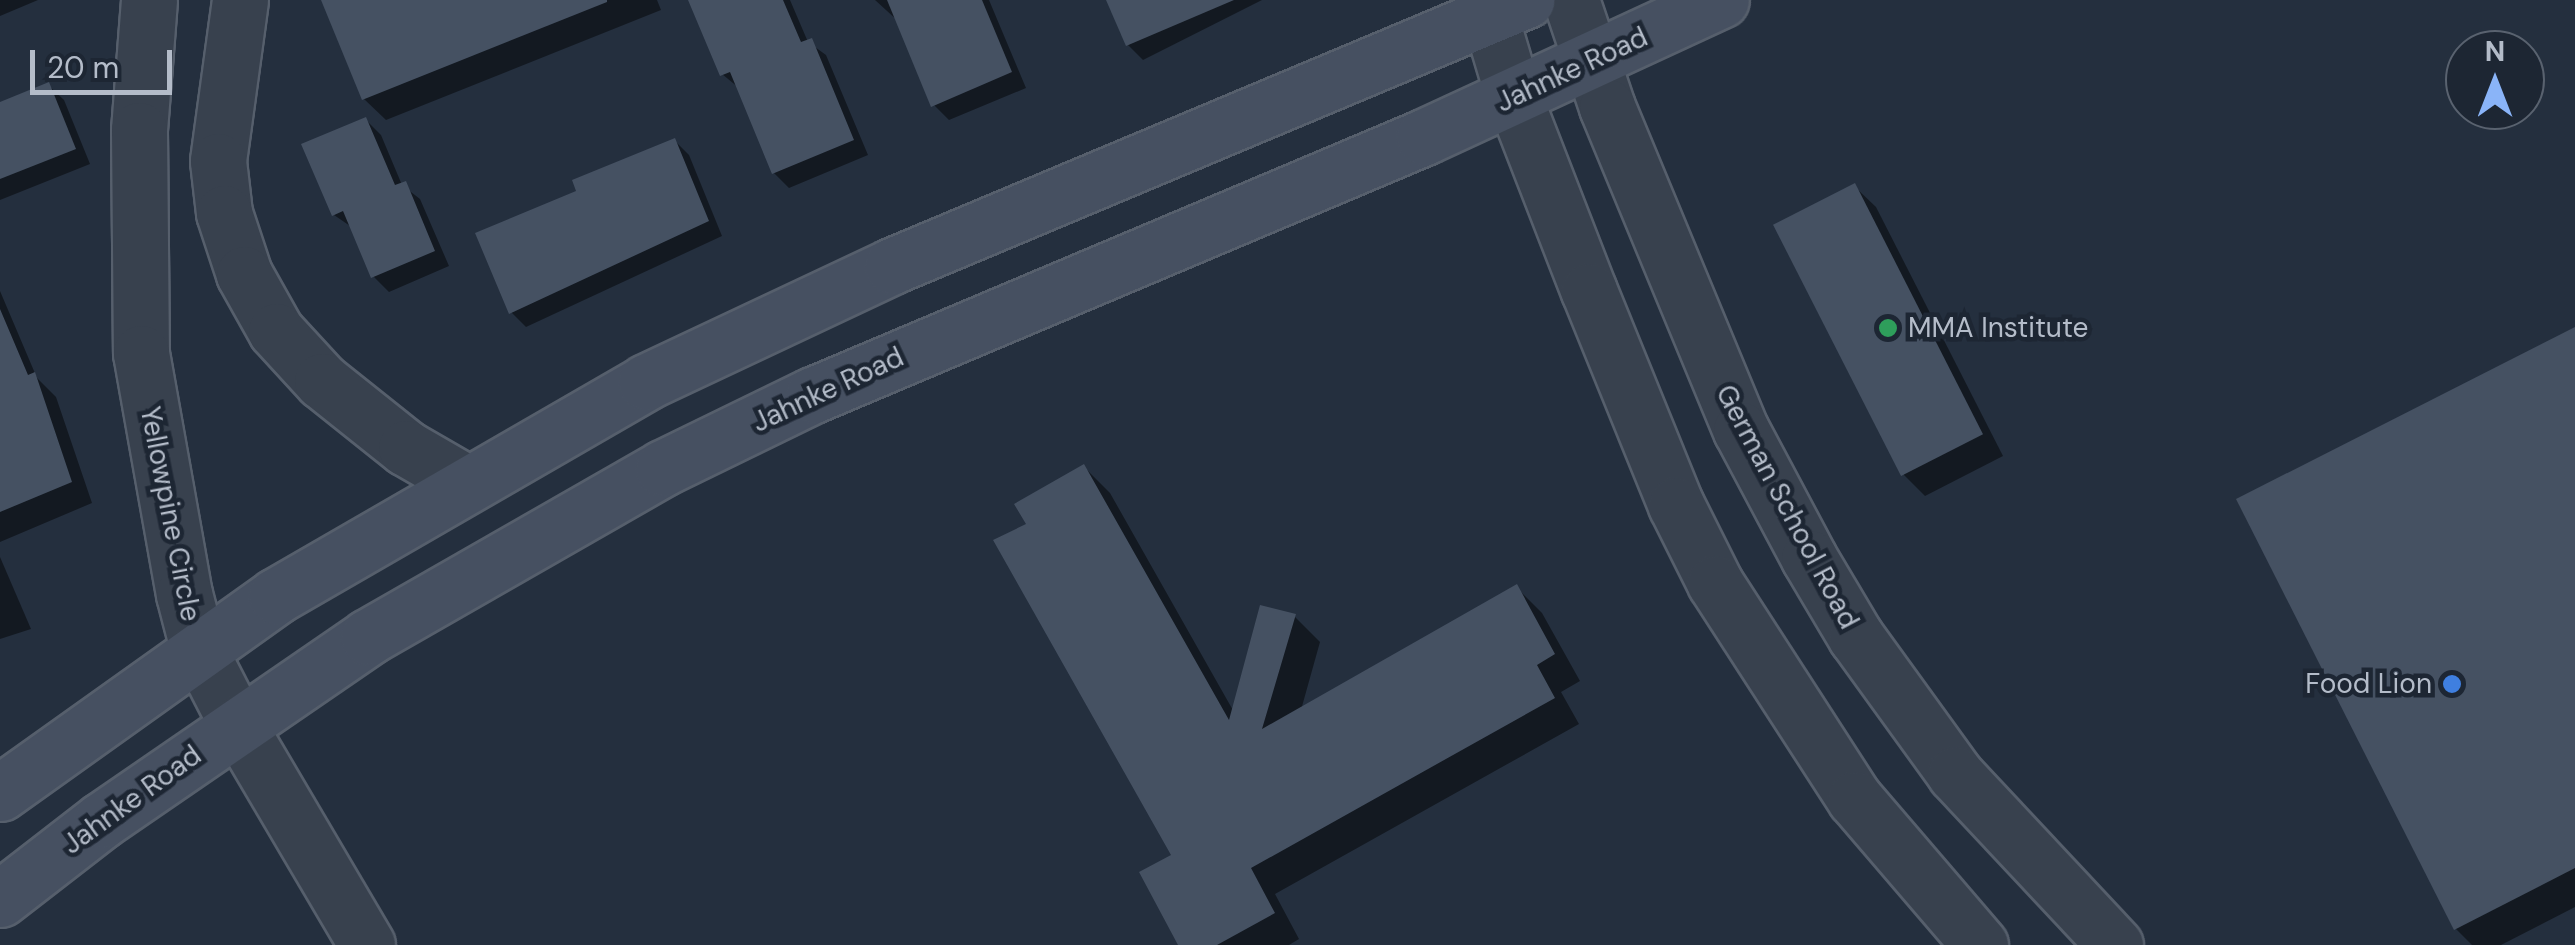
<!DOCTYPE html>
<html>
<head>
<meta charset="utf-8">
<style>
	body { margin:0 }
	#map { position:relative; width:2575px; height:945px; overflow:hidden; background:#242f3e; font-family:"DM Sans",sans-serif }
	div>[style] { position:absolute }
	.shadow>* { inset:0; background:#0007 }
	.building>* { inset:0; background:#455162; transform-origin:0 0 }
	.roads { filter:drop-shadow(2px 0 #565f6c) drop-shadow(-2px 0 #565f6c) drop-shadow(0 2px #565f6c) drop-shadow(0 -2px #565f6c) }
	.minor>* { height:55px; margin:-27.5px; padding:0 27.5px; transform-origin:27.5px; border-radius:27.5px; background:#38414e }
	.tertiary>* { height:55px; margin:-27.5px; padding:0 27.5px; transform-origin:27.5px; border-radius:27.5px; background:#38414e }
	.secondary>* { height:55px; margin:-27.5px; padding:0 27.5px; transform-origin:27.5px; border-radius:27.5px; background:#465061 }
	.dots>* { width:28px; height:28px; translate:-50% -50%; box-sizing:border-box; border:5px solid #1d2633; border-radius:50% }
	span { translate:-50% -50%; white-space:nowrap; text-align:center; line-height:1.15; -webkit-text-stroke:9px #1d2633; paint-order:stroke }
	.street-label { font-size:28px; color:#b4bcc9 }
	.poi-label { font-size:28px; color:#b4bcc9 }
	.left { translate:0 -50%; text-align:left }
	.right { translate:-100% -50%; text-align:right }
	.north { position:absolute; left:2445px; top:30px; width:100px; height:100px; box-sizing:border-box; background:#1d2633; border:2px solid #59626f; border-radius:50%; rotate:0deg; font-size:28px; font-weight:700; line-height:40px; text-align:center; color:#b4bcc9 }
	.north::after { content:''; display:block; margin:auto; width:35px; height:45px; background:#8ab4f8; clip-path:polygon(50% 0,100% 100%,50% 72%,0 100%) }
	.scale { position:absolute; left:30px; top:50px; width:142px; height:45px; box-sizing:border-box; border:5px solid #b4bcc9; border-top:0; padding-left:12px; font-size:30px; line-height:35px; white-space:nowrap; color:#b4bcc9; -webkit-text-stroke:8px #1d2633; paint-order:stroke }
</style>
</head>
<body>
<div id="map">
	<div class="shadow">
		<div style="clip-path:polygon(0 0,38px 0,0 16px)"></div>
		<div style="clip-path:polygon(324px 0,657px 0,661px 10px,386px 120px,364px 99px)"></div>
		<div style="clip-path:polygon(691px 0,790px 0,808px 42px,826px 55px,868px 155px,789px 188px,774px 173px,739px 88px,722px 74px)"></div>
		<div style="clip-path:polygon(875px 0,989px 0,1026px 88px,949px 120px,934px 105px,898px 21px)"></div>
		<div style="clip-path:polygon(1108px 0,1262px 0,1143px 60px,1128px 45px)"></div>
		<div style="clip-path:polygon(48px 85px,64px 100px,90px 164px,0 200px,0 105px)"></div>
		<div style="clip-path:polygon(366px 120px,381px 135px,402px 185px,420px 199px,449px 266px,389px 292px,374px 277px,353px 228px,334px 215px)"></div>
		<div style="clip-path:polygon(674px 140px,689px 155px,722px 236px,526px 327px,511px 312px,579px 192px)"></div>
		<div style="clip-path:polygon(1854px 186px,1876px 207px,2003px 456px,1925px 496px,1904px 475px)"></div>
		<div style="clip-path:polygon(0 291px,37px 378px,56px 397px,92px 503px,0 542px)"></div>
		<div style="clip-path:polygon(2575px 330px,2575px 907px,2501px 945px,2472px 945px,2456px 929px)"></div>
		<div style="clip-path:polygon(1084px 467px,1110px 493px,1234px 712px,1294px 616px,1320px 642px,1301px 710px,1516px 587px,1542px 613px,1580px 681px,1561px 692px,1579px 724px,1275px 894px,1299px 939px,1289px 945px,1181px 945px,1175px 856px,1029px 525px)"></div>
		<div style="clip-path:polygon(0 557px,31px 629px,0 639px)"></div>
	</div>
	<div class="building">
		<div style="clip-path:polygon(321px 0,607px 0,607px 2px,362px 100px)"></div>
		<div style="clip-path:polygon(688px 0,783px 0,801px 42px,812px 38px,854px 140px,772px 174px,730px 72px,720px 76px)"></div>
		<div style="clip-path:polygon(887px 0,982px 0,1012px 72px,931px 107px)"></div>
		<div style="clip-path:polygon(1106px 0,1234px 0,1126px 46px)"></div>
		<div style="clip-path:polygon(49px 82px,76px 149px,0 179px,0 102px)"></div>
		<div style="clip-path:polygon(366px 117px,395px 185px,406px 181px,435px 251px,371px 278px,343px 211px,332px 216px,301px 144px)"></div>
		<div style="clip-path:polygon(675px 138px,709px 221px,509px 314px,475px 233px,576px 191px,572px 180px)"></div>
		<div style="left:1855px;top:183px;width:282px;height:92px;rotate:63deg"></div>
		<div style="clip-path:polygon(0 309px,28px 375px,35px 372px,72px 482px,0 512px)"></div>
		<div style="clip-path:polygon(2575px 327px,2575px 868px,2454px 930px,2236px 499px)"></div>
		<div style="clip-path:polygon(1084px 464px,1229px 720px,1260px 605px,1296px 614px,1262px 729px,1517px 584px,1555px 654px,1537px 665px,1555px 698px,1251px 868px,1275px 913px,1217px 945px,1178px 945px,1139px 872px,1171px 855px,993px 540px,1026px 524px,1014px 504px)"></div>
	</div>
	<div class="roads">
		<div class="minor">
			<div style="left:149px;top:0;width:130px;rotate:94.4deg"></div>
			<div style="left:139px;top:130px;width:223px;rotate:89.5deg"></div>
			<div style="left:141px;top:353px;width:245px;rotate:79.9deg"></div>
			<div style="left:184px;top:594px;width:56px;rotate:75.5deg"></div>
			<div style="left:198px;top:648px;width:85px;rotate:62.8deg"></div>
			<div style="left:237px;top:724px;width:256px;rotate:59.5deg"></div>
			<div style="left:240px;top:0;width:162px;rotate:97.8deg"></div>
			<div style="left:218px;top:161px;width:52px;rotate:83.4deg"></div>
			<div style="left:224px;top:213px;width:64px;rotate:71.8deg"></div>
			<div style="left:244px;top:274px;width:65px;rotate:60.7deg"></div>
			<div style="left:276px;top:331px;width:68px;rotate:47.4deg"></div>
			<div style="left:322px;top:381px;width:107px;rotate:38.6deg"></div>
			<div style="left:406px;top:448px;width:68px;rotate:30deg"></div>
		</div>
		<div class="tertiary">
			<div style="left:1571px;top:0;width:113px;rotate:71.4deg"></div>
			<div style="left:1607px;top:107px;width:350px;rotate:67.5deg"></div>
			<div style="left:1741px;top:430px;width:145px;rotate:62deg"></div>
			<div style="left:1809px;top:558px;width:92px;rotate:59.3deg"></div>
			<div style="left:1856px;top:637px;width:169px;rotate:54.1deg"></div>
			<div style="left:1955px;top:774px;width:234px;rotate:46.9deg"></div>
			<div style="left:1490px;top:17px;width:84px;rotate:73.5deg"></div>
			<div style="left:1514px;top:98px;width:207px;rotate:68.8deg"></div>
			<div style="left:1589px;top:291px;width:231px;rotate:67.9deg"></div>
			<div style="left:1676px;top:505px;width:87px;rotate:63.4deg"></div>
			<div style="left:1715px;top:583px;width:257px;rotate:57.1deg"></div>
			<div style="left:1855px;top:799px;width:192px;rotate:49.4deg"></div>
		</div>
		<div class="secondary">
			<div style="left:0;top:793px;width:339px;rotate:-35.5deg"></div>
			<div style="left:276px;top:596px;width:427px;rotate:-30deg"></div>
			<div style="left:646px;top:382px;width:272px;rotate:-25.2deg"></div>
			<div style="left:892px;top:266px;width:688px;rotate:-22.76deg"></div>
			<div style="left:0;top:899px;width:129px;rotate:-37.8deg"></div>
			<div style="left:102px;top:820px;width:323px;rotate:-34.5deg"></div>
			<div style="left:368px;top:637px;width:340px;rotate:-29.8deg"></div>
			<div style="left:663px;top:468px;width:167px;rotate:-26deg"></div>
			<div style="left:813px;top:395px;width:663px;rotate:-22.89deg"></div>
			<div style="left:1424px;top:137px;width:327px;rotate:-24.8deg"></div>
		</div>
	</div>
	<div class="dots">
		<div style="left:1888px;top:328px;background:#2e9e5b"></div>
		<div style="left:2452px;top:684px;background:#3f7fe0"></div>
	</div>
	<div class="street-label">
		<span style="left:1572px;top:70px;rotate:-25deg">Jahnke Road</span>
		<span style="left:828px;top:390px;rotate:-25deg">Jahnke Road</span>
		<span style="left:1787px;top:507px;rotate:62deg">German School Road</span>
		<span style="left:170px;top:514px;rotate:79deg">Yellowpine Circle</span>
		<span style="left:132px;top:800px;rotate:-36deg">Jahnke Road</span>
	</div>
	<div class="poi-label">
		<span class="left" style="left:1908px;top:328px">MMA Institute</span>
		<span class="right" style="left:2432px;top:684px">Food Lion</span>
	</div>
	<div class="north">N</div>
	<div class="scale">20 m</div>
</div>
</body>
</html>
